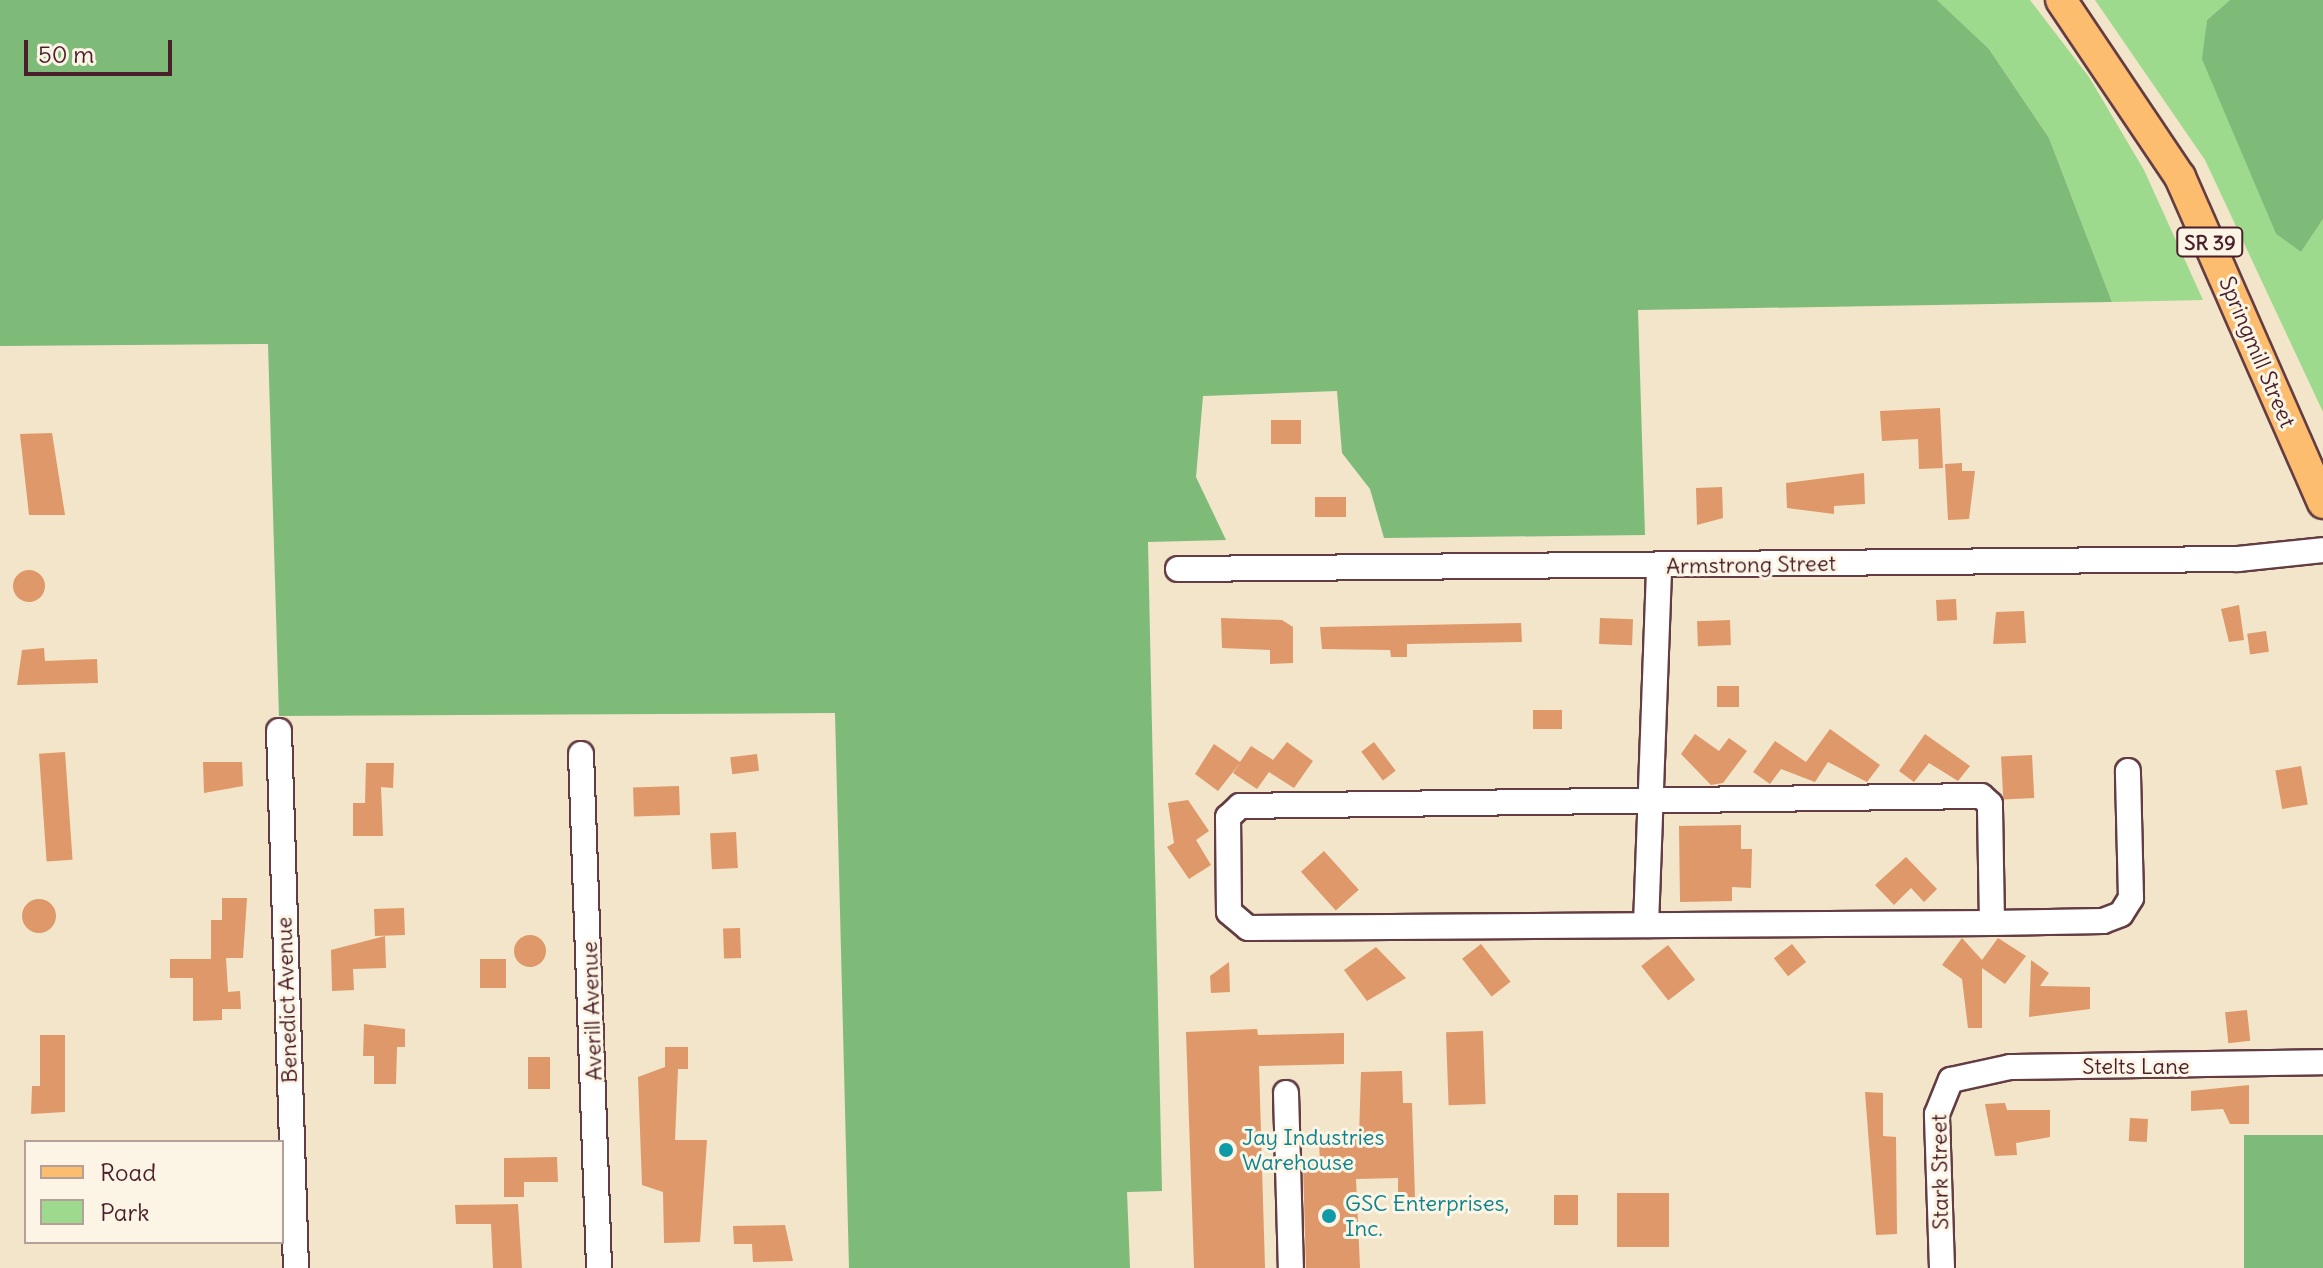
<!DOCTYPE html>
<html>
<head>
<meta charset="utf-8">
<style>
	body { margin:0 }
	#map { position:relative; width:2323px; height:1268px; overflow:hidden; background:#f2e5c9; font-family:Delius,sans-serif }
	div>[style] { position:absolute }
	.green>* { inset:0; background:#9eda8d }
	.forest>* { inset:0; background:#7eba78; transform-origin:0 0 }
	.building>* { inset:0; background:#de9869; transform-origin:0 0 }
	.round { border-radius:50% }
	.roads { filter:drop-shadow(2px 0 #633d43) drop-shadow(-2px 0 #633d43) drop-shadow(0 2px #633d43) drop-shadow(0 -2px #633d43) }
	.minor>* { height:24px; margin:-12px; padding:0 12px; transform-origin:12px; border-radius:12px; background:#fff }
	.major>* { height:30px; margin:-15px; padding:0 15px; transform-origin:15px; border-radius:15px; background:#fcbd6f }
	.dots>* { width:22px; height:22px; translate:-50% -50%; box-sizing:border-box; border:4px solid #fcf5e5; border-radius:50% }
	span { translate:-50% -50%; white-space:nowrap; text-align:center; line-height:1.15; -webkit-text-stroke:6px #fcf5e5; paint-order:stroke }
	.shield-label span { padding:2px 6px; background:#fcf5e5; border:2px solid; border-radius:6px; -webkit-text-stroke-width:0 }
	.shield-label { font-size:20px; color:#4a1f2b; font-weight:700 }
	.street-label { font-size:22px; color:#4a1f2b }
	.culture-label { font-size:22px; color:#0d838f }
	.left { translate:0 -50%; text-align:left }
	.legend { position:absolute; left:24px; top:1140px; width:260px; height:104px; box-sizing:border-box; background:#fcf5e5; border:2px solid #b59f9b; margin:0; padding:10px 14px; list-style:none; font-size:24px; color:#4a1f2b }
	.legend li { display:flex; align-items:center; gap:16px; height:40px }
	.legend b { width:40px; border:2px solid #b59f9b }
	.scale { position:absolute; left:24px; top:40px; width:148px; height:36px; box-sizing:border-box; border:4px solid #4a1f2b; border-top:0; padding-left:10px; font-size:24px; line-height:28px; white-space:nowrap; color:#4a1f2b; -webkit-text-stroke:6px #fcf5e5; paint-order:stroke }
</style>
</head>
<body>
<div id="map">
	<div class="green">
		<div style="clip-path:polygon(1937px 0,2030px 0,2089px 77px,2144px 170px,2203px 300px,2112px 302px,2049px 138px,1989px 49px)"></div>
		<div style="clip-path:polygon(2095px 0,2230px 0,2207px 20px,2203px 59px,2276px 234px,2301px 252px,2323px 219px,2323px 412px,2205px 160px)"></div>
	</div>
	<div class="forest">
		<div style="clip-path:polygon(0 0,1937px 0,1989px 49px,2049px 138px,2112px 302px,1638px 310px,1645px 535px,1384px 538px,1370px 489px,1342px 453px,1337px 391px,1203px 396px,1196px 477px,1226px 540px,1148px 542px,1162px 1191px,1127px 1192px,1130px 1268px,849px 1268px,835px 713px,279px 716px,268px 344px,0 346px)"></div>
		<div style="clip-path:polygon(2230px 0,2323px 0,2323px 219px,2301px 252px,2276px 234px,2202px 59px,2207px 20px)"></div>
		<div style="left:2323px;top:1135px;width:133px;height:79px;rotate:90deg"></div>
	</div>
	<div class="building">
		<div style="clip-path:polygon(1940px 408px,1943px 468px,1919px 469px,1918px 439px,1882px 441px,1880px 411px)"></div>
		<div style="left:1301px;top:420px;width:24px;height:30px;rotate:90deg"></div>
		<div style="clip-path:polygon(52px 433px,65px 515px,29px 515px,20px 434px)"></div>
		<div style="clip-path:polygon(1962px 463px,1962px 471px,1975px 471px,1969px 519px,1948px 520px,1945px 464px)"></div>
		<div style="clip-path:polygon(1864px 473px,1865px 504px,1834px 506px,1834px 514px,1787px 508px,1786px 483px)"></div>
		<div style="clip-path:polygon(1722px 487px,1723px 518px,1697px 525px,1696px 488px)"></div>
		<div style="left:1315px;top:497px;width:31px;height:20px"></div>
		<div class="round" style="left:13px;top:570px;width:32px;height:32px"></div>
		<div style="left:1956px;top:599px;width:21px;height:20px;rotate:87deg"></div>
		<div style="clip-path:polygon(2239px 605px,2244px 640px,2229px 642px,2221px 609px)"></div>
		<div style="clip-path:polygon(2024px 611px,2026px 643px,1993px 644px,1996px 612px)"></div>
		<div style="clip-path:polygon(1221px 618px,1282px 620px,1293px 627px,1293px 663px,1270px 664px,1270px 650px,1222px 648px)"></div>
		<div style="left:1600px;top:618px;width:33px;height:26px;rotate:2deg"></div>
		<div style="left:1730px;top:620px;width:25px;height:33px;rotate:88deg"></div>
		<div style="clip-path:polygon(1521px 623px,1522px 642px,1407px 644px,1407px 657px,1391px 657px,1390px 650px,1322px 649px,1320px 627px)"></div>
		<div style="left:2266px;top:631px;width:21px;height:19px;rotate:82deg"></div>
		<div style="clip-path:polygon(44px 648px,45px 661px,97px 659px,98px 683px,17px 685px,22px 650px)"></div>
		<div style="left:1739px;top:686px;width:21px;height:22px;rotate:90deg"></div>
		<div style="left:1533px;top:710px;width:29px;height:19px"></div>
		<div style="clip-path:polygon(1830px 729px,1880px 765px,1867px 782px,1828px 762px,1815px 782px,1781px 769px,1770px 784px,1753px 772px,1775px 741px,1806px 762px)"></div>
		<div style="clip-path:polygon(1695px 734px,1719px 751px,1729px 738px,1747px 751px,1723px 783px,1711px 785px,1681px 754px)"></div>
		<div style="clip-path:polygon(1925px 734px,1970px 766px,1958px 781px,1929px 763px,1914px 782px,1899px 771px)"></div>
		<div style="clip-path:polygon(1287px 742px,1313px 761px,1294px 788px,1269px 772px,1257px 789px,1233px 773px,1240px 763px,1218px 791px,1195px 774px,1214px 744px,1240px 762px,1251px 746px,1273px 760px)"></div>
		<div style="left:1374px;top:742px;width:36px;height:16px;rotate:53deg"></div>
		<div style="left:65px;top:752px;width:108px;height:26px;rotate:86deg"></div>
		<div style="left:757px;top:754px;width:17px;height:27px;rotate:83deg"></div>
		<div style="left:2032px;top:755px;width:43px;height:31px;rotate:87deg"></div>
		<div style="clip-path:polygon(203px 762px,242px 762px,243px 786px,204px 793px)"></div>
		<div style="clip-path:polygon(366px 763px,394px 763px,393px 788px,381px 787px,383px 836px,353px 836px,353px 803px,365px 803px)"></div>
		<div style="left:2301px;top:766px;width:39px;height:26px;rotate:80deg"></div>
		<div style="left:679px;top:786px;width:29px;height:46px;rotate:88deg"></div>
		<div style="clip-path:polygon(1188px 800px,1209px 831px,1196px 840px,1211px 865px,1189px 879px,1167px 847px,1174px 843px,1168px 803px)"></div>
		<div style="clip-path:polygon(1741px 825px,1741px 849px,1752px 849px,1751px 888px,1732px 887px,1732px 901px,1680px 902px,1679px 826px)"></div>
		<div style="left:736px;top:832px;width:36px;height:26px;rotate:87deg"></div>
		<div style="left:1324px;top:851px;width:52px;height:31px;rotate:48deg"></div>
		<div style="clip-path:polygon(1906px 857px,1937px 889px,1924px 902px,1911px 888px,1894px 905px,1875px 885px)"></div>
		<div style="clip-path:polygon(222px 898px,247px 898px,243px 958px,226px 958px,228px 992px,240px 991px,241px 1009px,222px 1009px,222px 1020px,193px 1021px,193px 978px,170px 978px,170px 959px,211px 959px,211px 920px,222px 920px)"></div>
		<div class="round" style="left:22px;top:899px;width:34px;height:34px"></div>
		<div style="left:404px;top:908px;width:27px;height:30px;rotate:88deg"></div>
		<div style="left:740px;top:928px;width:30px;height:17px;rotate:88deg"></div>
		<div class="round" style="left:514px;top:935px;width:32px;height:32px"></div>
		<div style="clip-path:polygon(385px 936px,386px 968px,353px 969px,354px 990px,332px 991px,331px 950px)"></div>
		<div style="clip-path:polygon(1962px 938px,1982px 960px,1998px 938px,2026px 956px,2005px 984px,1982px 968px,1982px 1028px,1968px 1028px,1962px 979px,1942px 965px)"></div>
		<div style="left:1481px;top:944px;width:48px;height:24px;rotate:52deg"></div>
		<div style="left:1792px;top:944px;width:23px;height:23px;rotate:52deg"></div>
		<div style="left:1668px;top:945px;width:44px;height:34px;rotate:52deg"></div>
		<div style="clip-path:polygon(1376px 947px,1406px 978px,1367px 1001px,1344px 970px)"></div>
		<div style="left:480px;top:959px;width:26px;height:29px"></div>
		<div style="clip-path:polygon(2031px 960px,2049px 973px,2040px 986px,2090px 987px,2090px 1009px,2029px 1017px)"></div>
		<div style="clip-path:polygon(1229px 962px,1230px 992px,1211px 993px,1210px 976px)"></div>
		<div style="left:2247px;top:1010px;width:31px;height:22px;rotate:84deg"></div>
		<div style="clip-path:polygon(364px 1024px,405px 1029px,405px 1047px,397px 1047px,396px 1084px,374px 1084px,374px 1056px,363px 1056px)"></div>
		<div style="clip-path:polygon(1257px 1029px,1258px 1035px,1344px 1033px,1344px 1064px,1259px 1066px,1265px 1268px,1194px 1268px,1186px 1032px)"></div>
		<div style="left:1483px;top:1031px;width:73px;height:37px;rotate:88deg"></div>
		<div style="clip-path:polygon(40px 1035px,65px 1035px,65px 1112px,31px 1114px,32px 1086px,40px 1086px)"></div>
		<div style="clip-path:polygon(665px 1047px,688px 1047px,688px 1069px,678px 1069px,675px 1140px,707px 1140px,700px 1242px,664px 1243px,663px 1192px,642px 1185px,638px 1077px,665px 1067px)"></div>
		<div style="left:528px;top:1057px;width:22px;height:32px"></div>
		<div style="clip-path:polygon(1402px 1071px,1403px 1103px,1412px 1103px,1415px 1198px,1398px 1199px,1398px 1178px,1356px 1179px,1360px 1268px,1306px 1268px,1303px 1165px,1320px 1164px,1319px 1139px,1359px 1137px,1361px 1072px)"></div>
		<div style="clip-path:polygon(2249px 1085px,2249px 1124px,2230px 1124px,2223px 1109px,2191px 1111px,2191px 1091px)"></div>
		<div style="clip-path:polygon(1865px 1092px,1883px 1093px,1883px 1136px,1896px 1137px,1897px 1234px,1876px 1235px)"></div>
		<div style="clip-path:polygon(2005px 1103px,2007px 1110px,2050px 1110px,2050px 1137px,2016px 1143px,2017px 1155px,1995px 1156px,1985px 1104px)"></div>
		<div style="left:2130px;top:1118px;width:18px;height:23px;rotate:3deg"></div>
		<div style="clip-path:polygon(557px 1157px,558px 1182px,524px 1182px,524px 1197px,504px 1197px,504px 1158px)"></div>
		<div style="left:1617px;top:1193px;width:52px;height:54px"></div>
		<div style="left:1554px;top:1195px;width:24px;height:30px"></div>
		<div style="clip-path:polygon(518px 1204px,522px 1268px,493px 1268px,491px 1224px,456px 1224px,455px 1205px)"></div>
		<div style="clip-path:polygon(785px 1225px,793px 1261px,753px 1262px,752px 1244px,734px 1244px,733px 1226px)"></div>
	</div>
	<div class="roads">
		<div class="minor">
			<div style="left:1178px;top:569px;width:1060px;rotate:-0.54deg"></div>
			<div style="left:2238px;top:559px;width:85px;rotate:-6deg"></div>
			<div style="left:279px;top:731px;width:537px;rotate:88.19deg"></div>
			<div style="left:581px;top:754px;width:514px;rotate:87.99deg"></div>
			<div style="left:1992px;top:923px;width:119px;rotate:-91deg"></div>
			<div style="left:1990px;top:804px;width:12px;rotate:-138deg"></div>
			<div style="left:1981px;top:796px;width:741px;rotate:179.23deg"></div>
			<div style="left:1240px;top:806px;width:16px;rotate:137deg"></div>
			<div style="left:1228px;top:817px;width:95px;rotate:89.4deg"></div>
			<div style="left:1229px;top:912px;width:25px;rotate:40deg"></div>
			<div style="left:1248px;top:928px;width:744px;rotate:-0.39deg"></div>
			<div style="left:1992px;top:923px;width:111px;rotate:-1deg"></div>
			<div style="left:2103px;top:921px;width:19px;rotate:-21deg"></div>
			<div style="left:2121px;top:914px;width:19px;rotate:-58deg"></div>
			<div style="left:2131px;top:898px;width:127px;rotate:-91.4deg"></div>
			<div style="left:1646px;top:925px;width:358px;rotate:-87.9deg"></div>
			<div style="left:1286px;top:1093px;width:175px;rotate:88.4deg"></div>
			<div style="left:1942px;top:1268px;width:154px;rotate:-91.9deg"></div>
			<div style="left:1937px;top:1114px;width:37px;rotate:-68deg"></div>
			<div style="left:1951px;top:1080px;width:60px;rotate:-12.4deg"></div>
			<div style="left:2010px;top:1067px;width:313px;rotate:-0.9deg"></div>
		</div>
		<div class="major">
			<div style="left:2061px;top:0;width:213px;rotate:56.1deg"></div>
			<div style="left:2180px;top:177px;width:356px;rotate:66.3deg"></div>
		</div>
	</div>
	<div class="dots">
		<div style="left:1226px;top:1150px;background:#0f9aa8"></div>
		<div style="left:1329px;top:1216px;background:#0f9aa8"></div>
	</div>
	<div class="shield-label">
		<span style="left:2210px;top:242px">SR 39</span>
	</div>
	<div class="street-label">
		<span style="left:2257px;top:352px;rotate:67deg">Springmill Street</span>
		<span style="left:1751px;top:565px;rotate:-1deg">Armstrong Street</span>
		<span style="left:287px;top:1000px;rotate:-92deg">Benedict Avenue</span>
		<span style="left:592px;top:1011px;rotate:-92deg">Averill Avenue</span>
		<span style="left:2136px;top:1067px">Stelts Lane</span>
		<span style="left:1940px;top:1172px;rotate:-91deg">Stark Street</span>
	</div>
	<div class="culture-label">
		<span class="left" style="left:1242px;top:1150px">Jay Industries<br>Warehouse</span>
		<span class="left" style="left:1345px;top:1216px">GSC Enterprises,<br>Inc.</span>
	</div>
	<ul class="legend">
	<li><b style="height:10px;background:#fcbd6f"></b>Road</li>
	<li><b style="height:22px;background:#9eda8d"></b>Park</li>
	</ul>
	<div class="scale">50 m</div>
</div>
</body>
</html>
